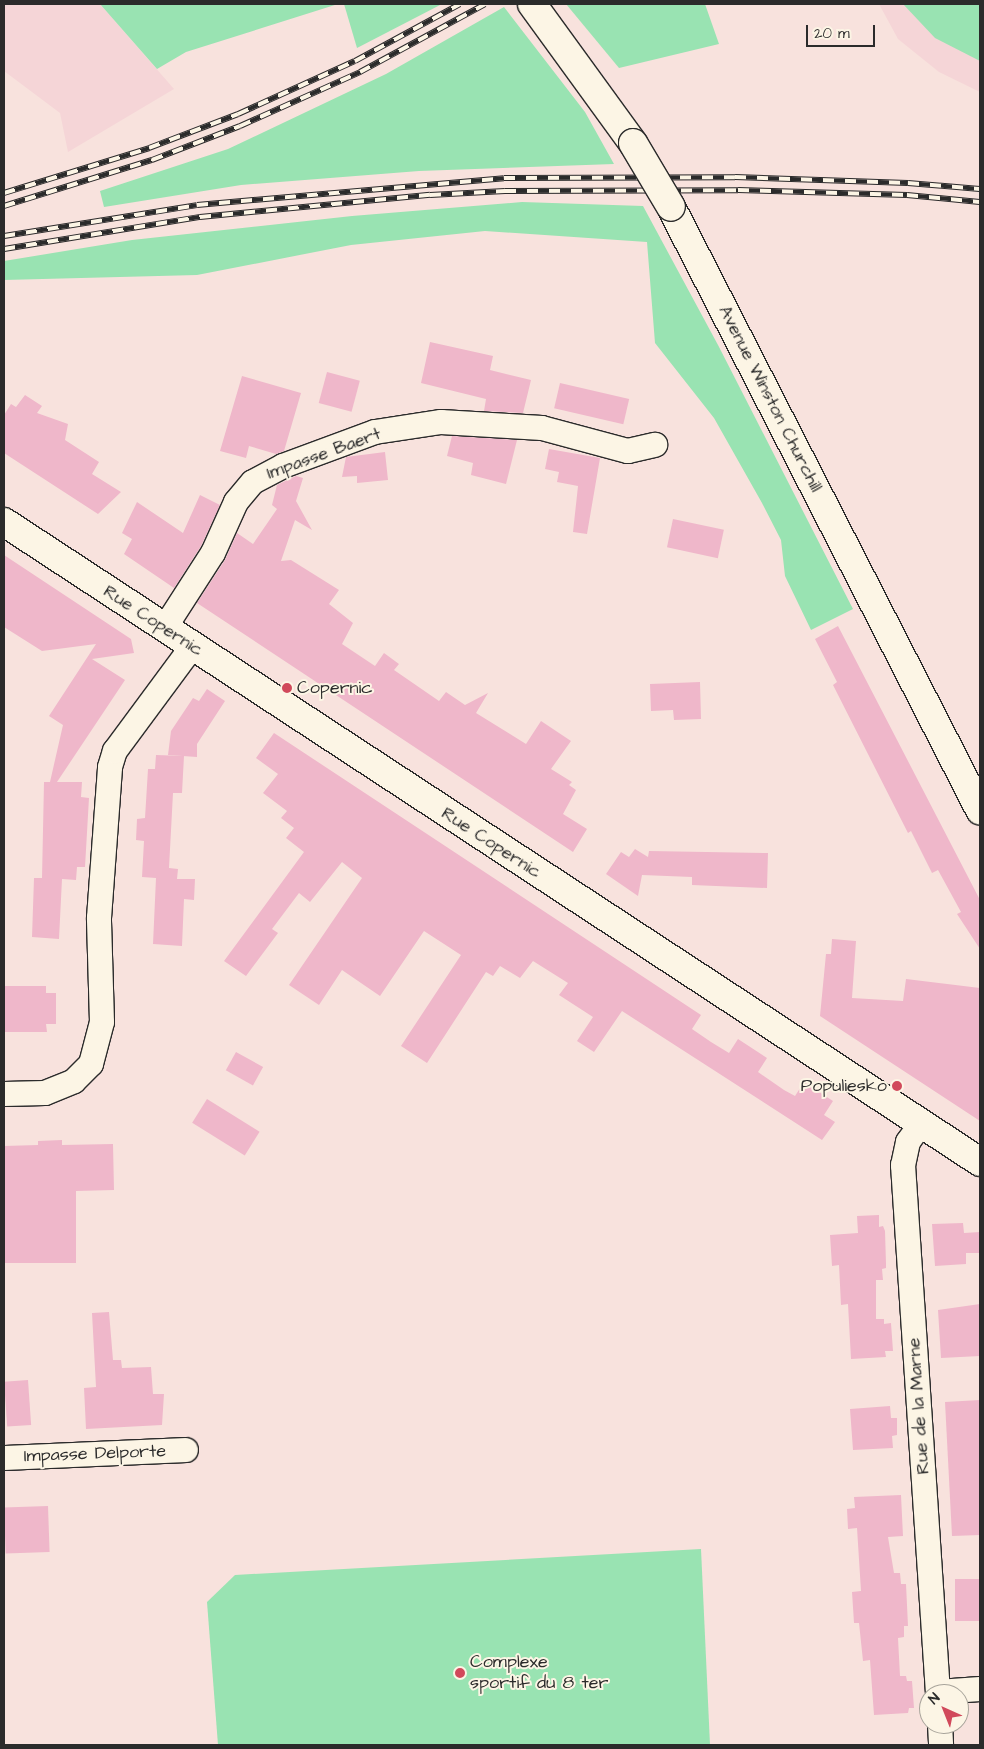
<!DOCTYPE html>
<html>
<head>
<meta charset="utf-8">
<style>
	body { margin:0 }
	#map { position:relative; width:984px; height:1749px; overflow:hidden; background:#f8e2dd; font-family:"Architects Daughter",sans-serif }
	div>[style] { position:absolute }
	.built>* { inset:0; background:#f5d5d7 }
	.green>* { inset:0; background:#99e3b2 }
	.building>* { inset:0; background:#efb7ca; transform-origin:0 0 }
	.roads { filter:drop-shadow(1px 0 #2b2b2b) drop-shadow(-1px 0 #2b2b2b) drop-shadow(0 1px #2b2b2b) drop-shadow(0 -1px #2b2b2b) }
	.minor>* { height:24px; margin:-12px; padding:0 12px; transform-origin:12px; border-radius:12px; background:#fcf5e5 }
	.tertiary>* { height:28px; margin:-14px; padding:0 14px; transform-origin:14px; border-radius:14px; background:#fcf5e5 }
	.secondary>* { height:28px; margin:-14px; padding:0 14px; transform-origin:14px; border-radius:14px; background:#fcf5e5 }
	.rail>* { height:5.5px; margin-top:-2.75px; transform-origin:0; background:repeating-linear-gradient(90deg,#fcf5e5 0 11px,#2b2b2b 0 22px); box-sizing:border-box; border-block:1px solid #2b2b2b }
	.bridges { filter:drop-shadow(1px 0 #2b2b2b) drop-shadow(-1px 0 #2b2b2b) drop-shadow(0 1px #2b2b2b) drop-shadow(0 -1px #2b2b2b) }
	.secondary-bridge>* { height:28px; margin:-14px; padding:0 14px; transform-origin:14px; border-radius:14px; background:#fcf5e5 }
	.dots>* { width:14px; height:14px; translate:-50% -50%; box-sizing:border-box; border:2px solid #fcf5e5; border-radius:50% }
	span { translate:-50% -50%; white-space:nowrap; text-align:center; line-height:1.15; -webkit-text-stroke:4px #fcf5e5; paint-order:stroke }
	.street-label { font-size:18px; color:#2b2b2b }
	.poi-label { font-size:18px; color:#2b2b2b }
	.left { translate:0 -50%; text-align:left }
	.right { translate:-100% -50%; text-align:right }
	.frame { position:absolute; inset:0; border:5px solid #2b2b2b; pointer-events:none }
	.north { position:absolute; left:919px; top:1684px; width:50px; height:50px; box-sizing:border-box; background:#fcf5e5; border:1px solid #a8a49b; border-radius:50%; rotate:316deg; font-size:14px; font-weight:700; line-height:20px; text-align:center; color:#2b2b2b }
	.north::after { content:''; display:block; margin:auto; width:18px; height:22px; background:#d1495b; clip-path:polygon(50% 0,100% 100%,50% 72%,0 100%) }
	.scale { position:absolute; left:806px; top:25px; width:69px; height:22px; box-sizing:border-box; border:2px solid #2b2b2b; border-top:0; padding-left:6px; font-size:15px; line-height:18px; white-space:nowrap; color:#2b2b2b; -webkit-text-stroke:4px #fcf5e5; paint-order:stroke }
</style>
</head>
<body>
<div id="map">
	<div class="built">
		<div style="clip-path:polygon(4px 4px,100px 4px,174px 89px,68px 152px,60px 113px,4px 71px)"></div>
		<div style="clip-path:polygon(879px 4px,980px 4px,980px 92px,939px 72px,898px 39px)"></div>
	</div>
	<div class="green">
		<div style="clip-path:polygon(100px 4px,338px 4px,186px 52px,157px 69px)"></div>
		<div style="clip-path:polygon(344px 4px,442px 4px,357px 48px)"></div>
		<div style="clip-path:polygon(566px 4px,705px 4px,719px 44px,619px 68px)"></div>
		<div style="clip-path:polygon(903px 4px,980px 4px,980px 61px,935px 38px)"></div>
		<div style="clip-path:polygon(504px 7px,585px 112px,614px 164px,419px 171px,241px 185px,104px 207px,100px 191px,228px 149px,386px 74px)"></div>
		<div style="clip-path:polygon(522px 202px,643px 206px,718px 345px,853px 609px,811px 630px,785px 576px,781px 540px,762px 503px,714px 418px,655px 343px,647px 242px,485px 231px,351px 245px,197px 275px,4px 280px,4px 261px,132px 240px,352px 216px)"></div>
		<div style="clip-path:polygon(701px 1549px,710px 1745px,218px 1745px,207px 1602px,235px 1575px)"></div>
	</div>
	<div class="building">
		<div style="clip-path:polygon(430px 342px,493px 356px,490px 370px,531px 380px,523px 413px,484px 411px,486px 399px,421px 383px)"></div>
		<div style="left:327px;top:372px;width:34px;height:32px;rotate:15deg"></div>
		<div style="clip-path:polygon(242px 376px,301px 393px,284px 451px,276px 454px,249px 446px,246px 458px,220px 451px)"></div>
		<div style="left:560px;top:383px;width:71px;height:26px;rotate:13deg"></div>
		<div style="clip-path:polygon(25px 395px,42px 406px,37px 413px,68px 424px,65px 440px,99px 462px,92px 474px,121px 492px,98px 514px,4px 453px,4px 415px,11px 404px,16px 407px)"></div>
		<div style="clip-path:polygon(452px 436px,517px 440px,506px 484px,471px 475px,473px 463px,447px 456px)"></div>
		<div style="clip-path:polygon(549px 449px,600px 458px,587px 534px,573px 532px,578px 486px,557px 482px,559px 472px,545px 469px)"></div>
		<div style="clip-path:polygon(385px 452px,388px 480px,357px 483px,357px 476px,342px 477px,346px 457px)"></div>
		<div style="clip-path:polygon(296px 476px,303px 478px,296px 501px,312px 530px,295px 520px,281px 561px,291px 560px,339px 590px,329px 604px,353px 623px,342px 644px,375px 666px,384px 653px,399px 664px,394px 670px,439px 701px,446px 692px,465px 705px,488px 693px,476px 713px,526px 744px,541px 721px,571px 741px,551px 769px,572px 782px,569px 785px,576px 790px,563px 814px,587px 829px,573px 852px,197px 603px,225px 560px,237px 533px,253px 544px,277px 509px,272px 505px,277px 485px)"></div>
		<div style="clip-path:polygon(200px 495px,220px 505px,201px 546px,174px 588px,124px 554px,132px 539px,122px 533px,137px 502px,183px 533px)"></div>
		<div style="left:673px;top:519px;width:52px;height:29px;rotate:12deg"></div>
		<div style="clip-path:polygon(4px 555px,131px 639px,134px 653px,92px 659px,125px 680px,57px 782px,82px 782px,81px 797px,89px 798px,85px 867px,77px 867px,76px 880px,62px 879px,59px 939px,32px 937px,34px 878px,42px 878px,44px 782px,50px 782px,63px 725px,49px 716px,96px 644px,42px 651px,4px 627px)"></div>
		<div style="clip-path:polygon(838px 626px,980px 900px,980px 949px,957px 914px,961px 912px,938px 870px,932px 873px,911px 831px,908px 833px,833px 685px,837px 682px,815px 639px)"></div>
		<div style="clip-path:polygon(700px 682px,701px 719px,674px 720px,673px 710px,651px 711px,650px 684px)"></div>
		<div style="clip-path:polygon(207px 689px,225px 701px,197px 744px,197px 757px,168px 755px,171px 731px,193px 698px,199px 701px)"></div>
		<div style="clip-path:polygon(274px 733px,701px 1015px,692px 1029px,711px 1042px,729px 1053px,738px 1039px,767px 1058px,758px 1072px,784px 1090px,795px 1096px,804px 1082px,833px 1101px,824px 1115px,835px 1122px,822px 1140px,622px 1011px,594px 1052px,577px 1041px,593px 1017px,559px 995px,568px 983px,533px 961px,520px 978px,500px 966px,493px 976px,486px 972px,427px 1063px,401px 1046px,461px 955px,424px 931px,380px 996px,342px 970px,319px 1005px,289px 985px,362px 878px,342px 862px,310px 902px,299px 893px,272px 929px,278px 933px,246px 976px,224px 961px,304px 852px,286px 838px,294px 828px,281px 818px,287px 811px,263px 793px,278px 774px,256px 758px)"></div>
		<div style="clip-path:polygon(156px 755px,184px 756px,182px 793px,173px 793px,169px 868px,178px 869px,177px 879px,195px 879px,194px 900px,184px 899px,182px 946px,153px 944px,156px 878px,142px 877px,144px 841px,136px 840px,137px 819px,145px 818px,148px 769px,155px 769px)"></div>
		<div style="clip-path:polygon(635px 849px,648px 857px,649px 851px,768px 853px,767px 888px,692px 885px,692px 877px,642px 875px,638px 896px,606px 874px,621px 852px,629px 857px)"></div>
		<div style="clip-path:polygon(832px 939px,856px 941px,852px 998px,903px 1001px,906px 979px,980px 988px,980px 1121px,820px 1016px,826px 954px,831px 954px)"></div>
		<div style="clip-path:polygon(4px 986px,46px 986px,46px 993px,56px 993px,56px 1024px,46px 1024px,47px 1032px,4px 1032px)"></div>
		<div style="left:236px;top:1052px;width:31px;height:21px;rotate:29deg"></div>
		<div style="left:207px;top:1099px;width:62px;height:28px;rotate:32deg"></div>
		<div style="clip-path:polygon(62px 1140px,62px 1145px,113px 1144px,114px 1190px,76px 1191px,76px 1263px,4px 1263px,4px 1146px,38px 1145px,38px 1141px)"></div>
		<div style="clip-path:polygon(879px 1215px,879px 1227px,883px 1226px,885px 1231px,886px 1264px,886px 1268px,882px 1269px,883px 1280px,876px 1280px,876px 1319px,884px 1319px,884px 1324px,891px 1323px,893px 1351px,885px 1351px,886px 1357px,851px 1359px,848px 1304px,841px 1305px,839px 1265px,832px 1266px,830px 1235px,858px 1233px,857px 1216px)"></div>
		<div style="clip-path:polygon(963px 1223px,964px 1233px,980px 1232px,980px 1253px,966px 1253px,966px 1264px,935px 1266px,932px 1224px)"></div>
		<div style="clip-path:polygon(980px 1304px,980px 1356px,941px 1358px,938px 1310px)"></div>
		<div style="clip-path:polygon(109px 1312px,113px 1360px,121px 1360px,122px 1368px,151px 1367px,153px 1394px,164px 1394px,162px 1425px,86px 1429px,84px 1388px,96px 1387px,92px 1313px)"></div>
		<div style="left:28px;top:1380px;width:45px;height:24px;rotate:86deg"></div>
		<div style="clip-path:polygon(980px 1400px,980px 1535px,952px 1536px,945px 1402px)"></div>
		<div style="clip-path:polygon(890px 1406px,891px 1418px,897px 1418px,897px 1435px,892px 1436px,893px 1448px,853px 1450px,850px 1409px)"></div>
		<div style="clip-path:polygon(901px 1495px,903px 1536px,888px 1537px,894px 1573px,900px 1573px,901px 1584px,906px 1584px,908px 1626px,904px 1626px,904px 1637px,898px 1638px,900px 1676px,906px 1676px,907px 1681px,912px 1681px,914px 1708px,909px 1708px,908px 1713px,874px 1715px,870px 1660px,863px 1661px,859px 1623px,854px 1623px,852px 1592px,861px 1591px,857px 1528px,848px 1529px,847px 1509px,855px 1508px,854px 1497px)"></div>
		<div style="left:48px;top:1506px;width:46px;height:44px;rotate:88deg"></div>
		<div style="left:980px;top:1579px;width:42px;height:25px;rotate:90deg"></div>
	</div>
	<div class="roads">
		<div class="minor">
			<div style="left:164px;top:629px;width:90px;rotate:-57.2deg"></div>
			<div style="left:213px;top:553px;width:56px;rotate:-65.7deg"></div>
			<div style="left:236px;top:502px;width:26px;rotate:-50deg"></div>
			<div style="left:253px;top:482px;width:34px;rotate:-28deg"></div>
			<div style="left:283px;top:466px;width:98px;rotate:-20.3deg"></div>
			<div style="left:375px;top:432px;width:67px;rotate:-8.6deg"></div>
			<div style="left:441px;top:422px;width:101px;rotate:3.4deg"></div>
			<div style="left:542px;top:428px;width:89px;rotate:15deg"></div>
			<div style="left:628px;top:451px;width:28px;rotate:-13deg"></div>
			<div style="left:4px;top:1094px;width:41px;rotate:-1.4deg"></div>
			<div style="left:45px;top:1093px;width:31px;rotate:-22deg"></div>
			<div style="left:74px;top:1081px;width:24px;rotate:-45deg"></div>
			<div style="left:91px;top:1064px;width:43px;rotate:-75.3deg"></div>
			<div style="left:102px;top:1022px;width:104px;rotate:-91.7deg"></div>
			<div style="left:99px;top:918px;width:151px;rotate:-85.8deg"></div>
			<div style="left:110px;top:767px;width:17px;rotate:-73deg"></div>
			<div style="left:115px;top:751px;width:129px;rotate:-53.5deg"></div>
			<div style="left:921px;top:1124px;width:22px;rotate:126deg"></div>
			<div style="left:908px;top:1142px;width:24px;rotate:102deg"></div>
			<div style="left:903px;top:1165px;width:530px;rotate:86.21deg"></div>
			<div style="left:4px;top:1458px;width:182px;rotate:-2.5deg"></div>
			<div style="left:938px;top:1692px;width:42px;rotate:-4.1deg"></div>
			<div style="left:940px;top:1724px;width:21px;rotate:87deg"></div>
		</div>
		<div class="tertiary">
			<div style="left:4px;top:522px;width:1167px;rotate:33.25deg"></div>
		</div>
		<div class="secondary">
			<div style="left:532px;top:4px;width:172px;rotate:54deg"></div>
			<div style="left:671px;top:207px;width:678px;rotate:62.87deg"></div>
		</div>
	</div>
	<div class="rail">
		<div style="left:4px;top:193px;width:152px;rotate:-17.2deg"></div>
		<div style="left:149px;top:148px;width:95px;rotate:-20.9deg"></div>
		<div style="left:238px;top:114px;width:128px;rotate:-24.4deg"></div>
		<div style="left:355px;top:61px;width:119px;rotate:-28.5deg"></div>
		<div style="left:4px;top:206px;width:155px;rotate:-17.3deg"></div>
		<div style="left:152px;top:160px;width:94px;rotate:-21.1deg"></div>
		<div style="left:240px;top:126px;width:132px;rotate:-24.2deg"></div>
		<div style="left:360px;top:72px;width:142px;rotate:-28.5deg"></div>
		<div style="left:4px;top:236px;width:195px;rotate:-9.1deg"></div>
		<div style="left:197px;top:205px;width:308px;rotate:-5deg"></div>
		<div style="left:504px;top:178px;width:231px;rotate:-0.2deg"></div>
		<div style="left:735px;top:177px;width:173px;rotate:2deg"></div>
		<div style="left:908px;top:183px;width:72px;rotate:4.8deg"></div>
		<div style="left:4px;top:249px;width:199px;rotate:-9.3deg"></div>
		<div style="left:200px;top:217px;width:231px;rotate:-5.5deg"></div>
		<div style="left:430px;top:195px;width:75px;rotate:-3.1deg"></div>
		<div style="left:505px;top:191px;width:233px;rotate:-0.2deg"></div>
		<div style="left:738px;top:190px;width:169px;rotate:1.7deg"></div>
		<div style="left:907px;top:195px;width:73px;rotate:5.5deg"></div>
	</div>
	<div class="bridges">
		<div class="secondary-bridge">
			<div style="left:633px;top:143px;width:74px;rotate:59.3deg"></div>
		</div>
	</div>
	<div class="dots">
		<div style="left:287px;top:688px;background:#d1495b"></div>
		<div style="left:897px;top:1086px;background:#d1495b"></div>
		<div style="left:460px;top:1673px;background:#d1495b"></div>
	</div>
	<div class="street-label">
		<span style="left:770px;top:399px;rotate:63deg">Avenue Winston Churchill</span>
		<span style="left:324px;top:454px;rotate:-20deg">Impasse Baert</span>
		<span style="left:153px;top:621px;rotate:33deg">Rue Copernic</span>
		<span style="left:491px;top:843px;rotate:33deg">Rue Copernic</span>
		<span style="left:919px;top:1406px;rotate:-94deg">Rue de la Marne</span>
		<span style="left:95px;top:1454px;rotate:-2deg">Impasse Delporte</span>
	</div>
	<div class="poi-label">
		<span class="left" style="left:297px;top:688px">Copernic</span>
		<span class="right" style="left:887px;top:1086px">Populiesko</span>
		<span class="left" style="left:470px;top:1673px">Complexe<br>sportif du 8 ter</span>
	</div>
	<div class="frame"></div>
	<div class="north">N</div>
	<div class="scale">20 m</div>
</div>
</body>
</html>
